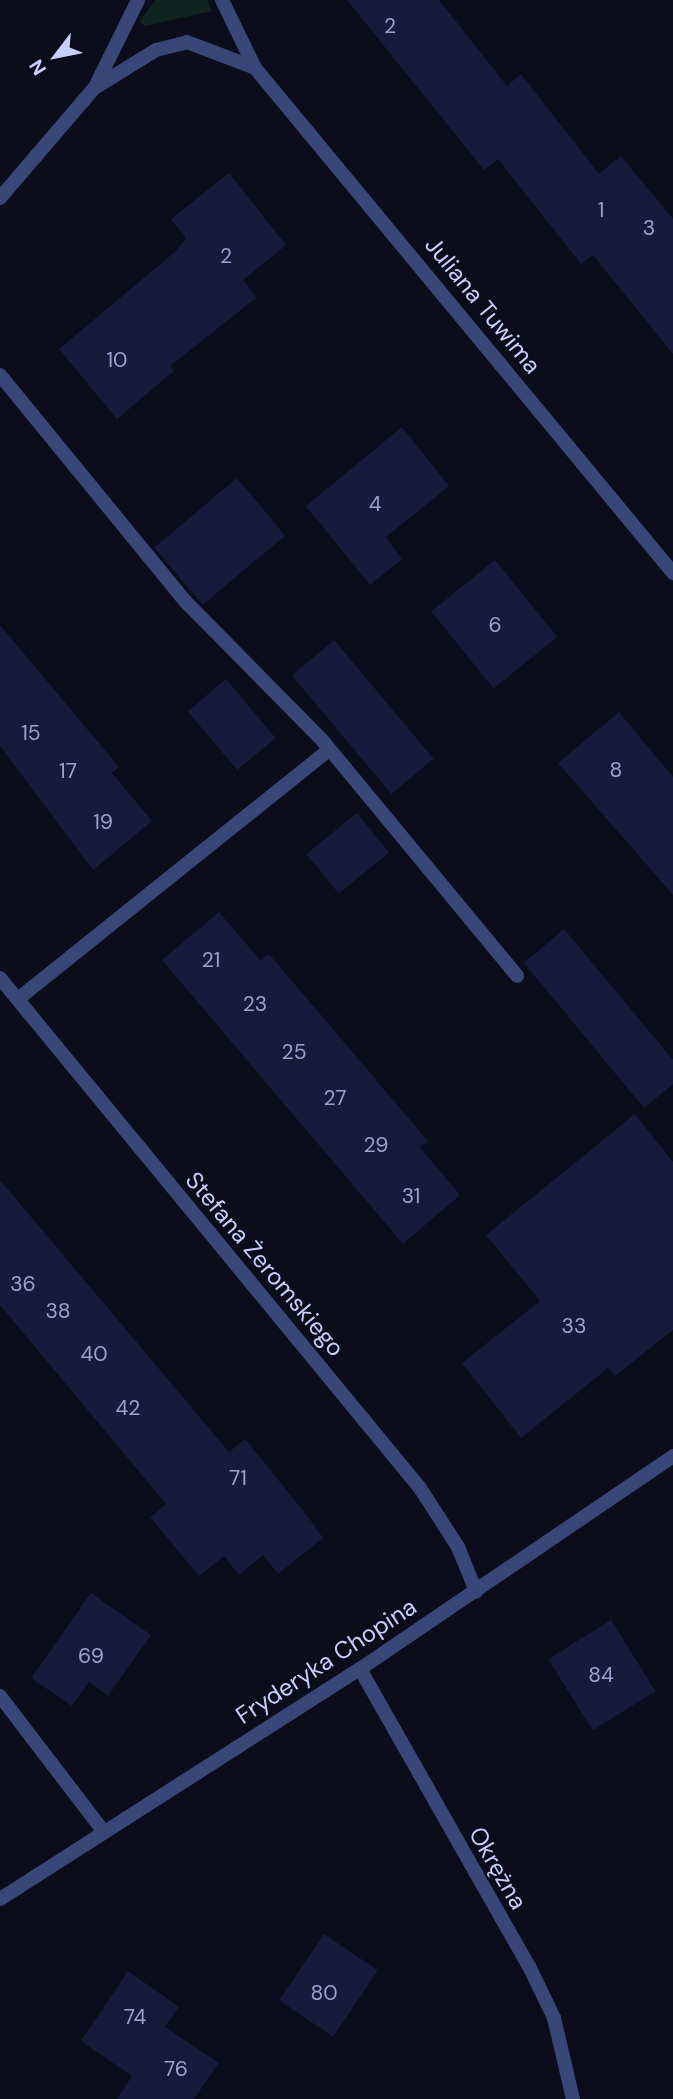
<!DOCTYPE html>
<html>
<head>
<meta charset="utf-8">
<style>
	body { margin:0 }
	#map { position:relative; width:673px; height:2099px; overflow:hidden; background:#0b0d1b; font-family:"DM Sans",sans-serif }
	div>[style] { position:absolute }
	.green>* { inset:0; background:#0f241e }
	.building>* { inset:0; background:#181a3b; transform-origin:0 0 }
	.service>* { height:14px; margin:-7px; padding:0 7px; transform-origin:7px; border-radius:7px; background:#384678 }
	.minor>* { height:14px; margin:-7px; padding:0 7px; transform-origin:7px; border-radius:7px; background:#384678 }
	span { translate:-50% -50%; white-space:nowrap; text-align:center; line-height:1.15; -webkit-text-stroke:5px #0b0d1b; paint-order:stroke }
	.number-label { font-size:21px; color:#9ba2cc }
	.number-label span { -webkit-text-stroke-width:0 }
	.street-label { font-size:24px; color:#c7cffd }
	.north { position:absolute; left:21px; top:21px; width:70px; height:70px; -webkit-text-stroke:5px #0b0d1b; paint-order:stroke; rotate:238deg; font-size:19px; font-weight:700; line-height:28px; text-align:center; color:#c7cffd }
	.north::after { content:''; display:block; margin:auto; width:24px; height:32px; background:#c7cffd; clip-path:polygon(50% 0,100% 100%,50% 72%,0 100%) }
</style>
</head>
<body>
<div id="map">
	<div class="green">
		<div style="clip-path:polygon(155px 0,207px 0,212px 11px,145px 26px,139px 22px)"></div>
	</div>
	<div class="building">
		<div style="clip-path:polygon(347px 0,439px 0,507px 86px,521px 74px,599px 174px,621px 156px,673px 219px,673px 354px,593px 255px,581px 264px,498px 159px,484px 170px)"></div>
		<div style="clip-path:polygon(229px 173px,286px 245px,243px 280px,256px 298px,170px 366px,174px 371px,117px 419px,59px 349px,176px 251px,186px 238px,171px 219px)"></div>
		<div style="clip-path:polygon(402px 427px,449px 486px,386px 537px,402px 559px,370px 585px,306px 506px)"></div>
		<div style="left:237px;top:478px;width:75px;height:108px;rotate:50deg"></div>
		<div style="left:495px;top:560px;width:99px;height:82px;rotate:51deg"></div>
		<div style="clip-path:polygon(0 625px,119px 767px,112px 773px,152px 821px,93px 870px,0 746px)"></div>
		<div style="left:334px;top:640px;width:155px;height:55px;rotate:50deg"></div>
		<div style="left:226px;top:679px;width:77px;height:50px;rotate:50deg"></div>
		<div style="clip-path:polygon(619px 712px,673px 777px,673px 895px,558px 763px)"></div>
		<div style="left:357px;top:813px;width:51px;height:65px;rotate:51deg"></div>
		<div style="clip-path:polygon(219px 912px,260px 960px,269px 954px,428px 1141px,420px 1147px,460px 1195px,403px 1244px,162px 960px)"></div>
		<div style="clip-path:polygon(564px 929px,673px 1060px,673px 1084px,644px 1108px,524px 963px)"></div>
		<div style="clip-path:polygon(635px 1114px,673px 1162px,673px 1330px,615px 1376px,608px 1368px,521px 1438px,462px 1363px,540px 1301px,486px 1235px)"></div>
		<div style="clip-path:polygon(0 1180px,229px 1452px,245px 1439px,309px 1518px,323px 1538px,278px 1574px,263px 1555px,239px 1575px,224px 1556px,199px 1576px,150px 1517px,166px 1504px,0 1305px)"></div>
		<div style="clip-path:polygon(91px 1593px,151px 1635px,108px 1696px,89px 1682px,72px 1706px,31px 1678px)"></div>
		<div style="left:611px;top:1620px;width:84px;height:74px;rotate:58deg"></div>
		<div style="left:324px;top:1934px;width:65px;height:80px;rotate:34deg"></div>
		<div style="clip-path:polygon(128px 1971px,179px 2007px,165px 2027px,219px 2063px,194px 2099px,117px 2099px,132px 2076px,81px 2041px)"></div>
	</div>
	<div class="service">
		<div style="left:0;top:375px;width:293px;rotate:50.7deg"></div>
		<div style="left:186px;top:602px;width:194px;rotate:45.4deg"></div>
		<div style="left:322px;top:740px;width:306px;rotate:50.4deg"></div>
		<div style="left:18px;top:999px;width:398px;rotate:-38.7deg"></div>
		<div style="left:0;top:1696px;width:171px;rotate:52.6deg"></div>
	</div>
	<div class="minor">
		<div style="left:222px;top:0;width:76px;rotate:64.1deg"></div>
		<div style="left:255px;top:68px;width:656px;rotate:50.38deg"></div>
		<div style="left:96px;top:87px;width:70px;rotate:-31.7deg"></div>
		<div style="left:156px;top:50px;width:32px;rotate:-14deg"></div>
		<div style="left:187px;top:42px;width:73px;rotate:20.9deg"></div>
		<div style="left:0;top:198px;width:146px;rotate:-49.4deg"></div>
		<div style="left:95px;top:87px;width:97px;rotate:-63.7deg"></div>
		<div style="left:0;top:978px;width:661px;rotate:50.53deg"></div>
		<div style="left:420px;top:1488px;width:70px;rotate:57.2deg"></div>
		<div style="left:458px;top:1547px;width:48px;rotate:67.8deg"></div>
		<div style="left:360px;top:1669px;width:342px;rotate:60.4deg"></div>
		<div style="left:529px;top:1966px;width:58px;rotate:64.3deg"></div>
		<div style="left:554px;top:2018px;width:83px;rotate:76.8deg"></div>
		<div style="left:0;top:1899px;width:427px;rotate:-32.6deg"></div>
		<div style="left:360px;top:1669px;width:379px;rotate:-34.2deg"></div>
	</div>
	<div class="number-label">
		<span style="left:390px;top:26px">2</span>
		<span style="left:601px;top:210px">1</span>
		<span style="left:649px;top:228px">3</span>
		<span style="left:226px;top:256px">2</span>
		<span style="left:117px;top:360px">10</span>
		<span style="left:375px;top:504px">4</span>
		<span style="left:495px;top:625px">6</span>
		<span style="left:31px;top:733px">15</span>
		<span style="left:616px;top:770px">8</span>
		<span style="left:68px;top:771px">17</span>
		<span style="left:103px;top:822px">19</span>
		<span style="left:211px;top:960px">21</span>
		<span style="left:255px;top:1004px">23</span>
		<span style="left:294px;top:1052px">25</span>
		<span style="left:335px;top:1098px">27</span>
		<span style="left:376px;top:1145px">29</span>
		<span style="left:411px;top:1196px">31</span>
		<span style="left:23px;top:1284px">36</span>
		<span style="left:58px;top:1311px">38</span>
		<span style="left:574px;top:1326px">33</span>
		<span style="left:94px;top:1354px">40</span>
		<span style="left:128px;top:1408px">42</span>
		<span style="left:238px;top:1478px">71</span>
		<span style="left:91px;top:1656px">69</span>
		<span style="left:601px;top:1675px">84</span>
		<span style="left:324px;top:1993px">80</span>
		<span style="left:135px;top:2017px">74</span>
		<span style="left:176px;top:2069px">76</span>
	</div>
	<div class="street-label">
		<span style="left:483px;top:305px;rotate:51deg">Juliana Tuwima</span>
		<span style="left:265px;top:1264px;rotate:50deg">Stefana Żeromskiego</span>
		<span style="left:326px;top:1661px;rotate:-33deg">Fryderyka Chopina</span>
		<span style="left:498px;top:1868px;rotate:60deg">Okrężna</span>
	</div>
	<div class="north">N</div>
</div>
</body>
</html>
